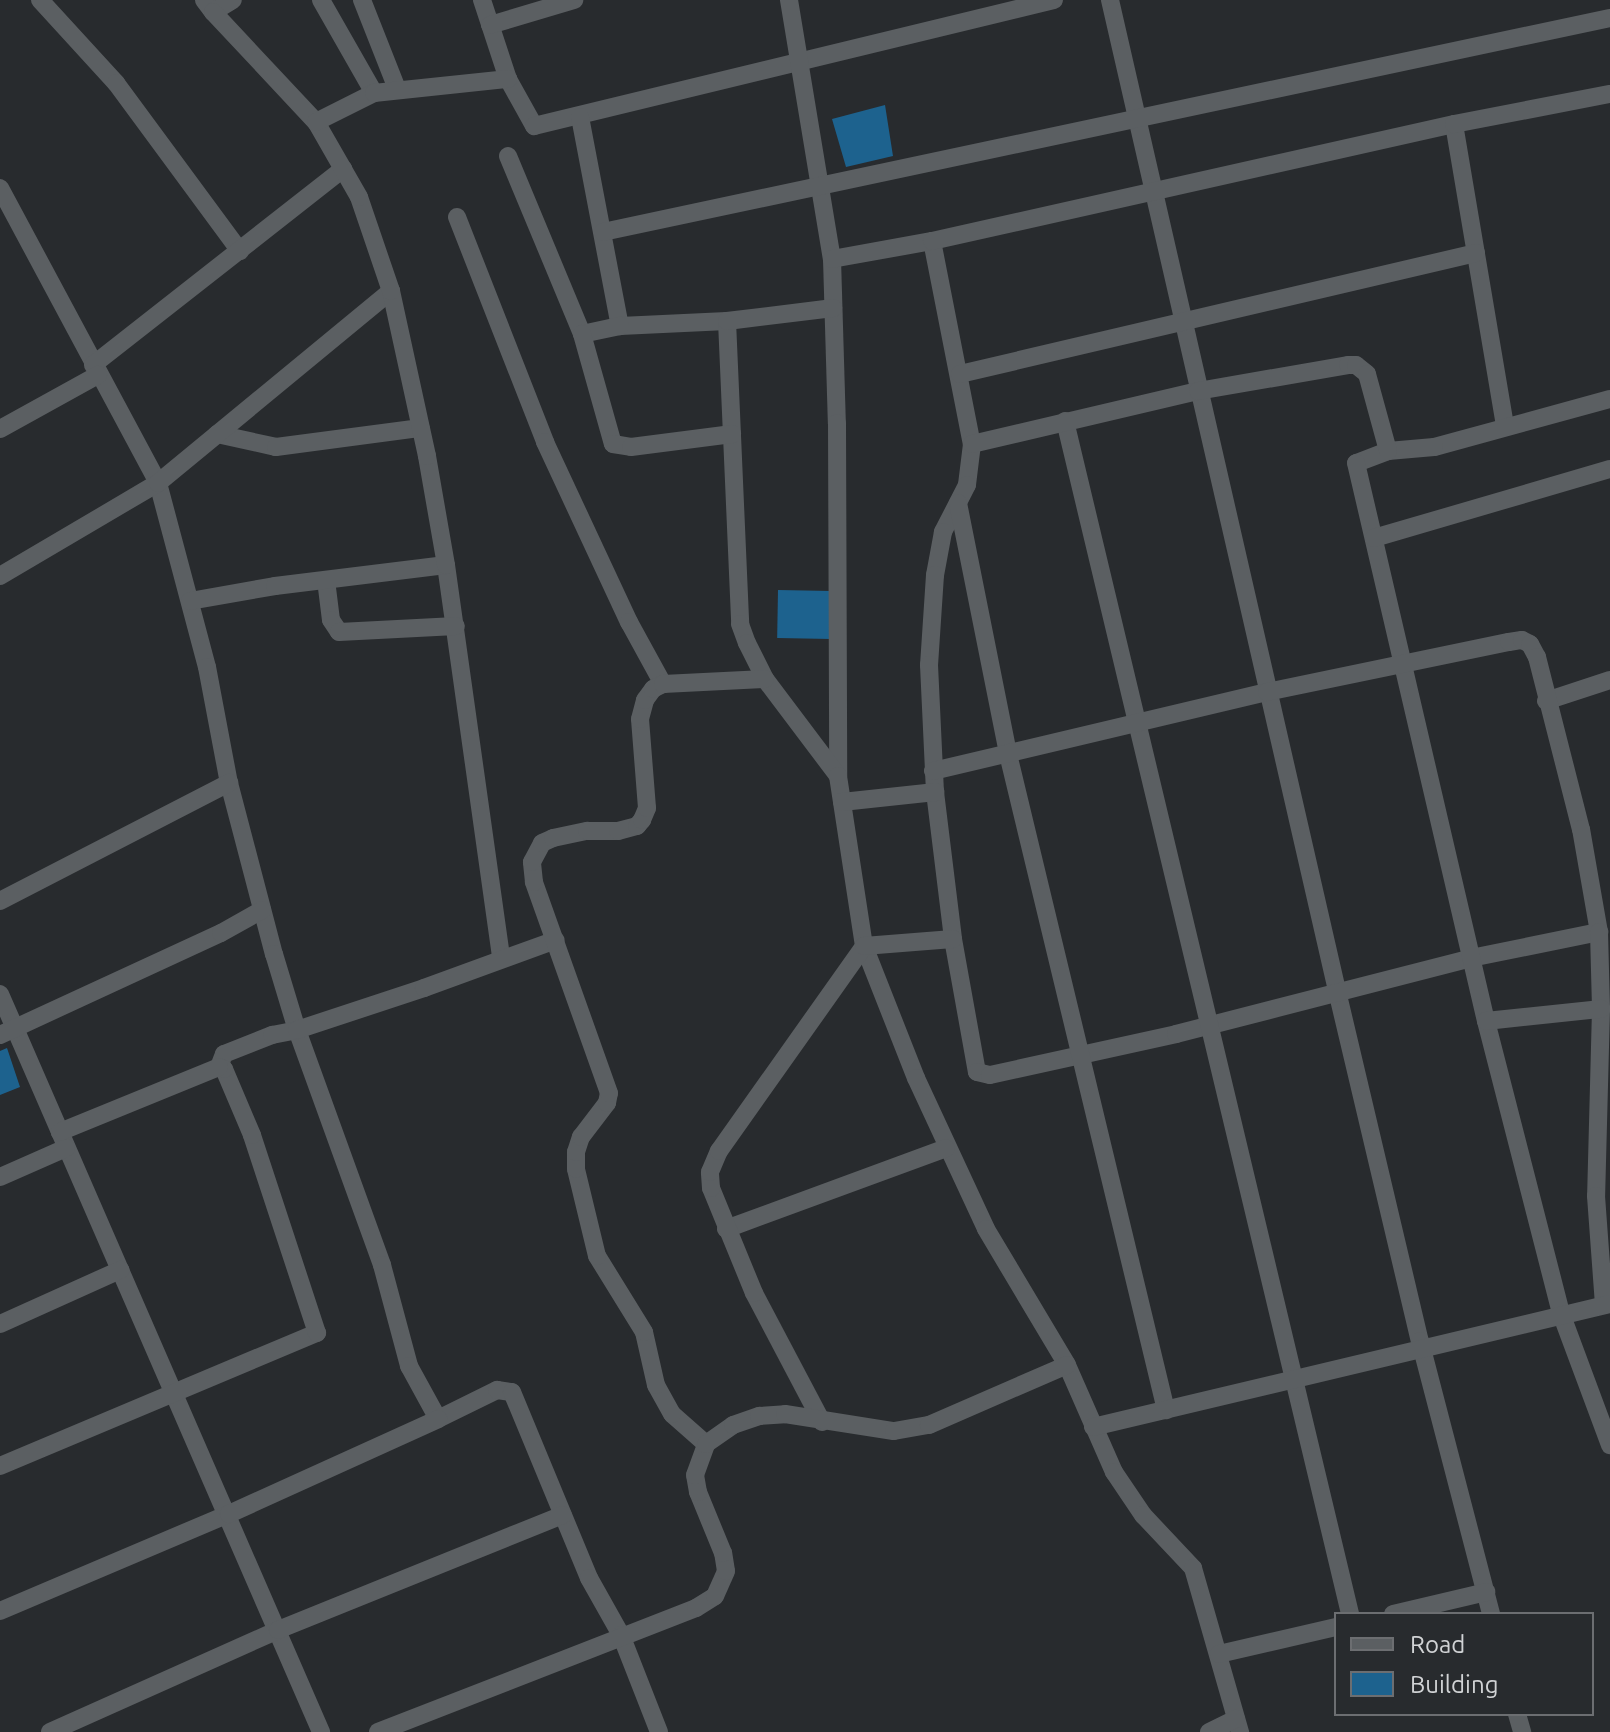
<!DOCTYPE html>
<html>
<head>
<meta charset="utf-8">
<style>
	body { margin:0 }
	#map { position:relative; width:1610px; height:1732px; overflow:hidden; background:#282b2e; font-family:Ubuntu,sans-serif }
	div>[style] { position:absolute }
	.building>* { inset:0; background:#1d628e; transform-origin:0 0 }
	.minor>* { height:18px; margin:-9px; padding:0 9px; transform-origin:9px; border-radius:9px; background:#5b5f62 }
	span { translate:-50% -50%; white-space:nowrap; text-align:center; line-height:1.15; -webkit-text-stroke:6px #282b2e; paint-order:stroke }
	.legend { position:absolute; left:1334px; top:1612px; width:260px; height:104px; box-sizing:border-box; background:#282b2e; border:2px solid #6c6e71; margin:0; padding:10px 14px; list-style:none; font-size:24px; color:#d1d3d5 }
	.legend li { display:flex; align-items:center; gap:16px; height:40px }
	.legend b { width:40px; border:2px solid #6c6e71 }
</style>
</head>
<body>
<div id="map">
	<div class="building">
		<div style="clip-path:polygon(885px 105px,893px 156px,846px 167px,832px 119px)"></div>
		<div style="left:778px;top:590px;width:54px;height:48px;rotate:1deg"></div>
		<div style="clip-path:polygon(7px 1048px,20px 1087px,0 1095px,0 1051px)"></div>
	</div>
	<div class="minor">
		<div style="left:40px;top:0;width:113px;rotate:47.5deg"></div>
		<div style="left:116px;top:83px;width:209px;rotate:53.6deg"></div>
		<div style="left:204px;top:0;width:15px;rotate:53deg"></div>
		<div style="left:213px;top:12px;width:23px;rotate:-31deg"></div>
		<div style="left:321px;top:0;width:107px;rotate:60.3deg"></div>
		<div style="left:362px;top:0;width:96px;rotate:68.5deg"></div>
		<div style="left:482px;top:0;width:83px;rotate:71.8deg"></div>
		<div style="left:508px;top:79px;width:54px;rotate:61deg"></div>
		<div style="left:534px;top:126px;width:535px;rotate:-13.62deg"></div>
		<div style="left:789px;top:0;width:263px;rotate:80.6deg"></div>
		<div style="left:832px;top:259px;width:164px;rotate:88.3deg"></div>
		<div style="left:837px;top:423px;width:353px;rotate:89.8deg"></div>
		<div style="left:1110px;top:0;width:1021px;rotate:77.09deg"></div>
		<div style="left:1338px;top:995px;width:356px;rotate:76.7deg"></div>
		<div style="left:1420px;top:1341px;width:282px;rotate:75.4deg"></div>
		<div style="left:213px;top:12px;width:151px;rotate:46.9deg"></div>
		<div style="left:490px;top:25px;width:88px;rotate:-16.6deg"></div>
		<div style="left:580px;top:117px;width:213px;rotate:79.2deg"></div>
		<div style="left:620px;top:326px;width:107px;rotate:-2.7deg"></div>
		<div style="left:727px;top:321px;width:303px;rotate:87.5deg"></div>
		<div style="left:740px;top:624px;width:20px;rotate:70deg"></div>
		<div style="left:747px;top:643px;width:40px;rotate:63.4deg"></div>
		<div style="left:765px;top:679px;width:121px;rotate:53deg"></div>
		<div style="left:838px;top:776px;width:172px;rotate:81.3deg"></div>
		<div style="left:864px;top:946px;width:142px;rotate:68.5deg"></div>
		<div style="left:916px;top:1078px;width:166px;rotate:65.1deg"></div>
		<div style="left:986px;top:1229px;width:158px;rotate:59.2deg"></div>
		<div style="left:1067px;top:1365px;width:117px;rotate:66.3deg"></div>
		<div style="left:1114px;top:1472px;width:52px;rotate:56deg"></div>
		<div style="left:1143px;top:1515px;width:73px;rotate:46.7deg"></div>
		<div style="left:1193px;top:1568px;width:171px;rotate:74deg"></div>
		<div style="left:1454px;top:124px;width:307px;rotate:80.4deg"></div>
		<div style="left:508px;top:156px;width:193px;rotate:67.4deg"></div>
		<div style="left:582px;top:334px;width:39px;rotate:-12deg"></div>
		<div style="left:0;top:188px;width:335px;rotate:61.8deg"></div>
		<div style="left:158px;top:483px;width:190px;rotate:75.1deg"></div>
		<div style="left:207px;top:667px;width:118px;rotate:79.3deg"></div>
		<div style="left:229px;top:783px;width:177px;rotate:75.3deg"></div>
		<div style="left:274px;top:954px;width:79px;rotate:73.2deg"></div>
		<div style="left:297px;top:1030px;width:250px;rotate:70.1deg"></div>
		<div style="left:382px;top:1265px;width:105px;rotate:75deg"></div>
		<div style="left:409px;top:1366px;width:60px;rotate:61.3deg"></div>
		<div style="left:438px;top:1419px;width:66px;rotate:-26.2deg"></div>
		<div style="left:497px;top:1390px;width:15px;rotate:8deg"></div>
		<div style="left:512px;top:1392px;width:201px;rotate:67.5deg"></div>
		<div style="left:589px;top:1578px;width:65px;rotate:60.7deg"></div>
		<div style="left:621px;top:1635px;width:104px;rotate:68.6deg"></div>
		<div style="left:457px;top:217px;width:242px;rotate:68.6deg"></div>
		<div style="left:545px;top:442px;width:199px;rotate:65deg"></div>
		<div style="left:629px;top:622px;width:71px;rotate:61.3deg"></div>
		<div style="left:603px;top:232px;width:1029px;rotate:-12deg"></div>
		<div style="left:932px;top:241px;width:207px;rotate:78.9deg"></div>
		<div style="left:972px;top:444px;width:41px;rotate:97deg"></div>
		<div style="left:967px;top:485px;width:53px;rotate:117.1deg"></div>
		<div style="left:943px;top:532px;width:44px;rotate:100.5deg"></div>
		<div style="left:935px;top:575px;width:90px;rotate:93.8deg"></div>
		<div style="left:929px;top:665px;width:127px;rotate:87.3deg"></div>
		<div style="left:935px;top:792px;width:148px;rotate:83deg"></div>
		<div style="left:953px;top:939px;width:135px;rotate:79.8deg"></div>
		<div style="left:977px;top:1072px;width:13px;rotate:13deg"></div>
		<div style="left:990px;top:1075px;width:190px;rotate:-12.4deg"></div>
		<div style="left:1176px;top:1034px;width:305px;rotate:-14.4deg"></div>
		<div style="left:1471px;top:958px;width:131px;rotate:-11.5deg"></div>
		<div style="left:832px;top:259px;width:102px;rotate:-10.2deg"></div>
		<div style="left:932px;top:241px;width:535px;rotate:-12.63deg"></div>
		<div style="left:1454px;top:124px;width:159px;rotate:-10.9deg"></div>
		<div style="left:727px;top:321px;width:107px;rotate:-7deg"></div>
		<div style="left:582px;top:334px;width:114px;rotate:74.3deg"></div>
		<div style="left:613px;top:444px;width:18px;rotate:9deg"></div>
		<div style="left:631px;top:447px;width:102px;rotate:-7.3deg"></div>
		<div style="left:93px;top:365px;width:318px;rotate:-38.1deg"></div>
		<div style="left:960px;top:374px;width:530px;rotate:-13.2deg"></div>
		<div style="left:1610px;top:399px;width:182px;rotate:164.7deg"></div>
		<div style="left:1434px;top:447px;width:46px;rotate:175deg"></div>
		<div style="left:1388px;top:451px;width:34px;rotate:159deg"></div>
		<div style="left:1356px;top:463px;width:573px;rotate:76.89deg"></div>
		<div style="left:1486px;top:1021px;width:305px;rotate:75.6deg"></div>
		<div style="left:1562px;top:1316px;width:138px;rotate:69.6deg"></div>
		<div style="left:1065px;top:421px;width:1227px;rotate:76.56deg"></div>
		<div style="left:0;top:429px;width:112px;rotate:-28.9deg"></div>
		<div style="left:217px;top:434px;width:60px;rotate:12.4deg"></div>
		<div style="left:276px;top:447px;width:146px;rotate:-7.5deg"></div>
		<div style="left:972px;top:444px;width:232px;rotate:-13.2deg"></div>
		<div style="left:1198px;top:391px;width:152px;rotate:-9.8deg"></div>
		<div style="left:1348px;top:365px;width:8px"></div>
		<div style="left:1356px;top:365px;width:14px;rotate:39deg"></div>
		<div style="left:1367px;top:374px;width:80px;rotate:74.7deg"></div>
		<div style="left:958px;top:503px;width:256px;rotate:78.7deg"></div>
		<div style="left:1008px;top:754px;width:675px;rotate:76.46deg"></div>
		<div style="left:1374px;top:538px;width:246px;rotate:-16.3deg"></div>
		<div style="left:446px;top:565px;width:397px;rotate:82deg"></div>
		<div style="left:0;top:576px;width:183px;rotate:-30.5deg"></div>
		<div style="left:158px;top:483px;width:302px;rotate:-39.5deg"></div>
		<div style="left:326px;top:580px;width:40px;rotate:82.9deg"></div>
		<div style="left:331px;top:620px;width:14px;rotate:56deg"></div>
		<div style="left:339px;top:632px;width:117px;rotate:-2.9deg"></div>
		<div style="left:190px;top:601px;width:86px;rotate:-10deg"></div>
		<div style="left:275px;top:586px;width:172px;rotate:-7deg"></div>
		<div style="left:446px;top:565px;width:111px;rotate:-99.9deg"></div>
		<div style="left:427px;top:456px;width:169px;rotate:-102.3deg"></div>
		<div style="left:391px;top:291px;width:99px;rotate:-108.8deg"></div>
		<div style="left:359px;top:197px;width:86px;rotate:-119.8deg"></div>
		<div style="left:316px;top:122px;width:65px;rotate:-26.6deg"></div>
		<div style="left:374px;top:93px;width:135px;rotate:-6deg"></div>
		<div style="left:1546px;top:701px;width:67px;rotate:-18.2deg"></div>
		<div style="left:933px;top:771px;width:343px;rotate:-13.3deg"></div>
		<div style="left:1267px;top:692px;width:247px;rotate:-11.7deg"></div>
		<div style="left:1509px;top:642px;width:13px;rotate:-9deg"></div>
		<div style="left:1522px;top:640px;width:9px;rotate:27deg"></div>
		<div style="left:1530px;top:644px;width:15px;rotate:62deg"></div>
		<div style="left:1537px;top:657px;width:178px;rotate:75.7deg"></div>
		<div style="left:1581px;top:829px;width:105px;rotate:80.1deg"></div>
		<div style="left:1599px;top:932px;width:77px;rotate:88.5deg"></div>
		<div style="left:1601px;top:1009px;width:187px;rotate:91.5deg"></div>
		<div style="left:1596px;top:1196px;width:109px;rotate:85.8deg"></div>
		<div style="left:842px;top:802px;width:94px;rotate:-6.1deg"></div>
		<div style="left:0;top:901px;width:258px;rotate:-27.3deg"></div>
		<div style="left:0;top:994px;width:805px;rotate:66.49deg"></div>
		<div style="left:1486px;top:1021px;width:116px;rotate:-6deg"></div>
		<div style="left:0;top:1035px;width:243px;rotate:-24.8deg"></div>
		<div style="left:221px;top:933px;width:47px;rotate:-29.3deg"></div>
		<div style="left:219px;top:1067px;width:14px;rotate:-69deg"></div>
		<div style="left:224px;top:1054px;width:52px;rotate:-21.6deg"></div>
		<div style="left:272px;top:1035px;width:25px;rotate:-11deg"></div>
		<div style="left:297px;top:1030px;width:134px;rotate:-18.3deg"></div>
		<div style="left:424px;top:988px;width:140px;rotate:-20deg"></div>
		<div style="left:0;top:1177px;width:72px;rotate:-23.7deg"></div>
		<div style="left:726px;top:1229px;width:234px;rotate:-20.2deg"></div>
		<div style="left:0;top:1324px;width:132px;rotate:-24.2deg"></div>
		<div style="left:822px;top:1422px;width:146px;rotate:-117.8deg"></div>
		<div style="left:754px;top:1293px;width:113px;rotate:-112.3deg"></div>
		<div style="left:711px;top:1188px;width:16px;rotate:-94deg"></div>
		<div style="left:710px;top:1172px;width:23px;rotate:-67deg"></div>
		<div style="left:719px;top:1151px;width:251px;rotate:-54.7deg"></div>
		<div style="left:864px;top:946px;width:89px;rotate:-4.5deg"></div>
		<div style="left:1093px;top:1427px;width:531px;rotate:-13.38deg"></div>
		<div style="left:706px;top:1444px;width:45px;rotate:-138.6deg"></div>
		<div style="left:672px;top:1414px;width:33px;rotate:-119deg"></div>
		<div style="left:656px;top:1385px;width:54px;rotate:-102.8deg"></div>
		<div style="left:644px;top:1332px;width:89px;rotate:-121.7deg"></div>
		<div style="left:597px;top:1256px;width:89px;rotate:-103.6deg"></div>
		<div style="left:576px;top:1169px;width:17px;rotate:-90deg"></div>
		<div style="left:576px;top:1152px;width:16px;rotate:-72deg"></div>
		<div style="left:581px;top:1137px;width:43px;rotate:-52.6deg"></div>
		<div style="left:607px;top:1103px;width:10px;rotate:-79deg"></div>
		<div style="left:609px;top:1093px;width:224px;rotate:-109.6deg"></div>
		<div style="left:534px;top:882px;width:20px;rotate:-96deg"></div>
		<div style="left:532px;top:862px;width:21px;rotate:-62deg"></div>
		<div style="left:542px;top:843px;width:12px;rotate:-24deg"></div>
		<div style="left:553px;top:838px;width:35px;rotate:-12deg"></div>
		<div style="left:587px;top:831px;width:31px"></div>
		<div style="left:618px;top:831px;width:20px;rotate:-15deg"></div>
		<div style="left:637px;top:826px;width:8px;rotate:-50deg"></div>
		<div style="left:642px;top:820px;width:13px;rotate:-67deg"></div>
		<div style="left:647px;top:808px;width:89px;rotate:-94.5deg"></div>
		<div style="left:640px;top:719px;width:20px;rotate:-75deg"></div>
		<div style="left:645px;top:700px;width:14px;rotate:-54deg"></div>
		<div style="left:653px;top:689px;width:11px;rotate:-27deg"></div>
		<div style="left:663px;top:684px;width:102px;rotate:-2.8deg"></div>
		<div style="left:0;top:1466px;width:344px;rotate:-22.8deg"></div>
		<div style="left:317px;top:1333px;width:208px;rotate:-108.2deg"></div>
		<div style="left:252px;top:1135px;width:72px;rotate:-113deg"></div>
		<div style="left:224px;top:1069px;width:5px;rotate:-158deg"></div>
		<div style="left:219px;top:1067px;width:172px;rotate:157.8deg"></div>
		<div style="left:0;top:1611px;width:249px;rotate:-23deg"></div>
		<div style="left:229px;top:1514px;width:230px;rotate:-24.4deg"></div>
		<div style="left:1393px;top:1614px;width:96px;rotate:-13.3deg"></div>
		<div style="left:1219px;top:1654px;width:120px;rotate:-13deg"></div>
		<div style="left:1517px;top:1714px;width:19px;rotate:74deg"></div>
		<div style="left:50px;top:1732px;width:250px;rotate:-24.1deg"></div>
		<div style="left:278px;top:1630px;width:307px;rotate:-22deg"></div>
		<div style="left:378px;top:1732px;width:341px;rotate:-21.3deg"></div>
		<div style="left:696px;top:1608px;width:22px;rotate:-32deg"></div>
		<div style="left:715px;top:1596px;width:27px;rotate:-66deg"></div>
		<div style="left:726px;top:1571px;width:18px;rotate:-99deg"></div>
		<div style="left:723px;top:1553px;width:66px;rotate:-112.3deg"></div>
		<div style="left:698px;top:1492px;width:17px;rotate:-100deg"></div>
		<div style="left:695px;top:1475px;width:33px;rotate:-70deg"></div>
		<div style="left:706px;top:1444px;width:33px;rotate:-35deg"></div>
		<div style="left:733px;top:1425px;width:28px;rotate:-19deg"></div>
		<div style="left:759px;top:1416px;width:26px;rotate:-4deg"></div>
		<div style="left:785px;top:1414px;width:110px;rotate:8.9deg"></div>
		<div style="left:894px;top:1431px;width:36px;rotate:-10deg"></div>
		<div style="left:929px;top:1425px;width:150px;rotate:-23.5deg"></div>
		<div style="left:1209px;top:1732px;width:30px;rotate:-26deg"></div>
	</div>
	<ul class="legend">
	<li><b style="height:10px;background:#5b5f62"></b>Road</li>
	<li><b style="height:22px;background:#1d628e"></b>Building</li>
	</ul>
</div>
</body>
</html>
